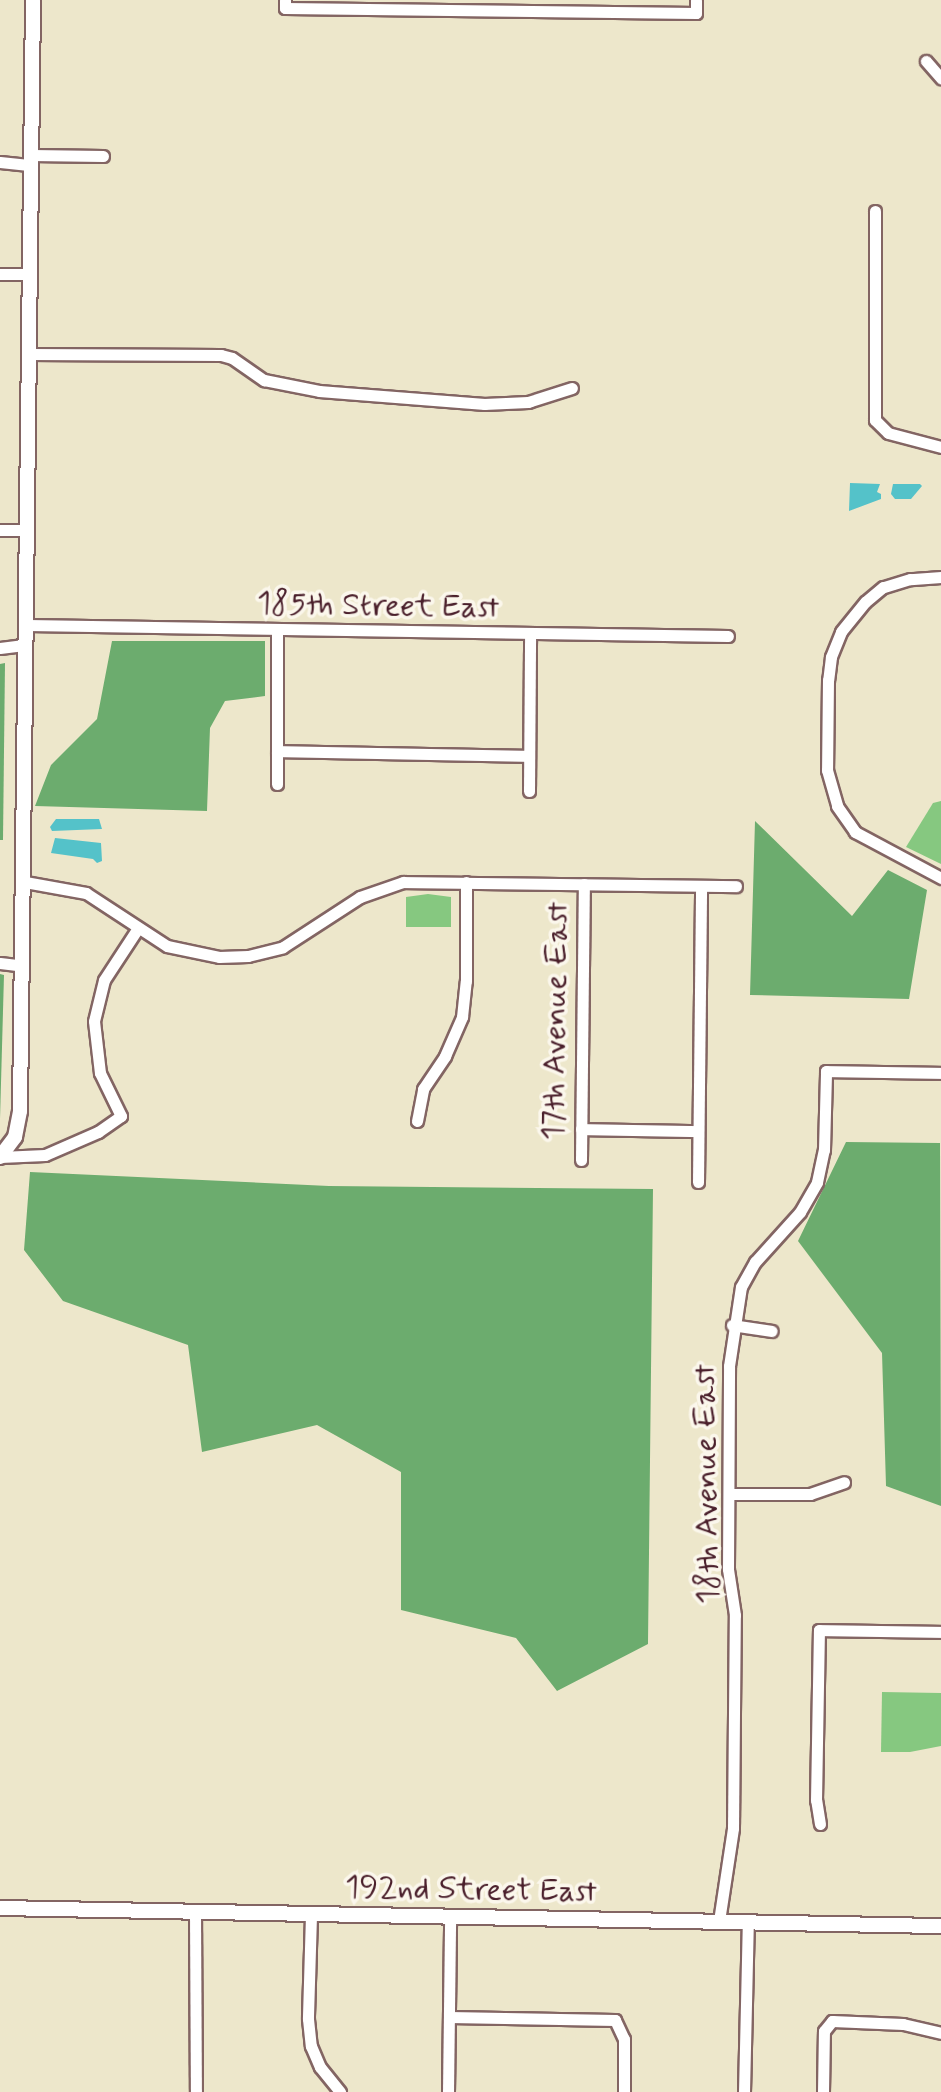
<!DOCTYPE html>
<html>
<head>
<meta charset="utf-8">
<style>
	body { margin:0 }
	#map { position:relative; width:941px; height:2092px; overflow:hidden; background:#ede7cb; font-family:Mynerve,sans-serif }
	div>[style] { position:absolute }
	.green>* { inset:0; background:#86c880 }
	.forest>* { inset:0; background:#6cac6e }
	.water>* { inset:0; background:#54c2c9 }
	.roads { filter:drop-shadow(2px 0 #836563) drop-shadow(-2px 0 #836563) drop-shadow(0 2px #836563) drop-shadow(0 -2px #836563) }
	.minor>* { height:11px; margin:-5.5px; padding:0 5.5px; transform-origin:5.5px; border-radius:5.5px; background:#fff }
	.tertiary>* { height:14px; margin:-7px; padding:0 7px; transform-origin:7px; border-radius:7px; background:#fff }
	span { translate:-50% -50%; white-space:nowrap; text-align:center; line-height:1.15; -webkit-text-stroke:7px #fbf7ec; paint-order:stroke }
	.street-label { font-size:32px; color:#4a1f2b }
</style>
</head>
<body>
<div id="map">
	<div class="green">
		<div style="clip-path:polygon(941px 801px,941px 864px,906px 847px,933px 803px)"></div>
		<div style="clip-path:polygon(428px 894px,451px 897px,451px 927px,406px 927px,406px 897px)"></div>
		<div style="clip-path:polygon(882px 1692px,941px 1693px,941px 1746px,910px 1752px,881px 1752px)"></div>
	</div>
	<div class="forest">
		<div style="clip-path:polygon(112px 641px,265px 641px,265px 696px,225px 701px,210px 728px,207px 811px,35px 806px,51px 765px,97px 719px)"></div>
		<div style="clip-path:polygon(5px 663px,3px 840px,0 840px,0 664px)"></div>
		<div style="clip-path:polygon(755px 821px,852px 916px,888px 870px,927px 890px,909px 999px,750px 995px)"></div>
		<div style="clip-path:polygon(0 974px,4px 975px,0 1119px)"></div>
		<div style="clip-path:polygon(846px 1142px,940px 1143px,941px 1506px,886px 1486px,882px 1353px,798px 1241px)"></div>
		<div style="clip-path:polygon(30px 1172px,329px 1186px,653px 1189px,648px 1644px,557px 1691px,516px 1638px,401px 1610px,401px 1472px,317px 1425px,202px 1452px,188px 1345px,63px 1301px,24px 1250px)"></div>
	</div>
	<div class="water">
		<div style="clip-path:polygon(850px 483px,880px 484px,877px 492px,881px 494px,881px 499px,849px 511px)"></div>
		<div style="clip-path:polygon(893px 484px,920px 484px,922px 486px,911px 499px,895px 499px,891px 494px)"></div>
		<div style="clip-path:polygon(56px 819px,99px 819px,102px 829px,52px 831px,50px 827px)"></div>
		<div style="clip-path:polygon(55px 838px,101px 843px,102px 861px,97px 863px,93px 859px,51px 853px)"></div>
	</div>
	<div class="roads">
		<div class="minor">
			<div style="left:285px;top:0;width:8px;rotate:90deg"></div>
			<div style="left:285px;top:8px;width:411px;rotate:0.7deg"></div>
			<div style="left:696px;top:13px;width:13px;rotate:-90deg"></div>
			<div style="left:926px;top:61px;width:23px;rotate:49deg"></div>
			<div style="left:31px;top:155px;width:72px;rotate:0.8deg"></div>
			<div style="left:0;top:162px;width:31px;rotate:6deg"></div>
			<div style="left:875px;top:211px;width:209px;rotate:90deg"></div>
			<div style="left:875px;top:420px;width:18px;rotate:45deg"></div>
			<div style="left:888px;top:433px;width:55px;rotate:14.8deg"></div>
			<div style="left:0;top:274px;width:30px"></div>
			<div style="left:29px;top:354px;width:192px;rotate:0.3deg"></div>
			<div style="left:221px;top:355px;width:11px;rotate:15deg"></div>
			<div style="left:232px;top:358px;width:39px;rotate:35deg"></div>
			<div style="left:264px;top:380px;width:56px;rotate:11.3deg"></div>
			<div style="left:319px;top:391px;width:166px;rotate:4.5deg"></div>
			<div style="left:484px;top:404px;width:44px;rotate:-2.6deg"></div>
			<div style="left:528px;top:402px;width:46px;rotate:-17.7deg"></div>
			<div style="left:0;top:530px;width:28px"></div>
			<div style="left:941px;top:577px;width:31px;rotate:176deg"></div>
			<div style="left:910px;top:579px;width:28px;rotate:163deg"></div>
			<div style="left:883px;top:587px;width:23px;rotate:140deg"></div>
			<div style="left:865px;top:602px;width:38px;rotate:129deg"></div>
			<div style="left:841px;top:632px;width:27px;rotate:112deg"></div>
			<div style="left:831px;top:657px;width:23px;rotate:97deg"></div>
			<div style="left:828px;top:680px;width:90px;rotate:90.6deg"></div>
			<div style="left:827px;top:770px;width:37px;rotate:74deg"></div>
			<div style="left:837px;top:806px;width:32px;rotate:55deg"></div>
			<div style="left:855px;top:832px;width:98px;rotate:28.1deg"></div>
			<div style="left:27px;top:625px;width:701px;rotate:0.9deg"></div>
			<div style="left:0;top:648px;width:26px;rotate:-7deg"></div>
			<div style="left:277px;top:751px;width:252px;rotate:1.1deg"></div>
			<div style="left:277px;top:784px;width:155px;rotate:-90deg"></div>
			<div style="left:529px;top:791px;width:156px;rotate:-89.6deg"></div>
			<div style="left:25px;top:882px;width:62px;rotate:10.2deg"></div>
			<div style="left:86px;top:893px;width:97px;rotate:33.2deg"></div>
			<div style="left:167px;top:946px;width:53px;rotate:11.9deg"></div>
			<div style="left:219px;top:957px;width:29px;rotate:-2deg"></div>
			<div style="left:248px;top:956px;width:36px;rotate:-14deg"></div>
			<div style="left:283px;top:947px;width:92px;rotate:-33deg"></div>
			<div style="left:360px;top:897px;width:46px;rotate:-19.2deg"></div>
			<div style="left:403px;top:882px;width:333px;rotate:0.7deg"></div>
			<div style="left:0;top:963px;width:23px;rotate:7deg"></div>
			<div style="left:417px;top:1121px;width:33px;rotate:-79deg"></div>
			<div style="left:423px;top:1089px;width:40px;rotate:-56deg"></div>
			<div style="left:445px;top:1056px;width:43px;rotate:-66.4deg"></div>
			<div style="left:462px;top:1017px;width:36px;rotate:-84deg"></div>
			<div style="left:466px;top:981px;width:99px;rotate:-90deg"></div>
			<div style="left:581px;top:1129px;width:117px;rotate:1deg"></div>
			<div style="left:0;top:1157px;width:45px;rotate:-2.5deg"></div>
			<div style="left:45px;top:1155px;width:58px;rotate:-23.5deg"></div>
			<div style="left:98px;top:1132px;width:28px;rotate:-35deg"></div>
			<div style="left:121px;top:1116px;width:48px;rotate:-116deg"></div>
			<div style="left:100px;top:1073px;width:52px;rotate:-96.6deg"></div>
			<div style="left:94px;top:1021px;width:42px;rotate:-76.3deg"></div>
			<div style="left:104px;top:980px;width:62px;rotate:-56.8deg"></div>
			<div style="left:581px;top:1160px;width:276px;rotate:-89.4deg"></div>
			<div style="left:698px;top:1182px;width:296px;rotate:-89.4deg"></div>
			<div style="left:732px;top:1325px;width:40px;rotate:8.5deg"></div>
			<div style="left:729px;top:1494px;width:81px"></div>
			<div style="left:810px;top:1494px;width:36px;rotate:-19deg"></div>
			<div style="left:820px;top:1824px;width:24px;rotate:-99deg"></div>
			<div style="left:816px;top:1800px;width:170px;rotate:-89deg"></div>
			<div style="left:819px;top:1630px;width:122px;rotate:0.9deg"></div>
			<div style="left:195px;top:1913px;width:179px;rotate:89.7deg"></div>
			<div style="left:311px;top:1915px;width:104px;rotate:91.7deg"></div>
			<div style="left:308px;top:2019px;width:27px;rotate:84deg"></div>
			<div style="left:311px;top:2046px;width:23px;rotate:67deg"></div>
			<div style="left:320px;top:2067px;width:32px;rotate:51deg"></div>
			<div style="left:719px;top:1921px;width:94px;rotate:-81.4deg"></div>
			<div style="left:733px;top:1828px;width:213px;rotate:-89.5deg"></div>
			<div style="left:735px;top:1615px;width:47px;rotate:-98.7deg"></div>
			<div style="left:728px;top:1569px;width:203px;rotate:-89.7deg"></div>
			<div style="left:729px;top:1366px;width:80px;rotate:-81.4deg"></div>
			<div style="left:741px;top:1287px;width:29px;rotate:-61deg"></div>
			<div style="left:755px;top:1262px;width:67px;rotate:-48deg"></div>
			<div style="left:800px;top:1212px;width:34px;rotate:-60deg"></div>
			<div style="left:817px;top:1182px;width:33px;rotate:-78deg"></div>
			<div style="left:824px;top:1150px;width:79px;rotate:-88.5deg"></div>
			<div style="left:826px;top:1071px;width:115px;rotate:1deg"></div>
			<div style="left:449px;top:2017px;width:166px;rotate:1deg"></div>
			<div style="left:615px;top:2020px;width:21px;rotate:65deg"></div>
			<div style="left:624px;top:2039px;width:53px;rotate:90deg"></div>
			<div style="left:448px;top:2092px;width:174px;rotate:-89.3deg"></div>
			<div style="left:744px;top:2092px;width:170px;rotate:-88.7deg"></div>
			<div style="left:823px;top:2092px;width:61px;rotate:-89.1deg"></div>
			<div style="left:824px;top:2031px;width:13px;rotate:-51deg"></div>
			<div style="left:832px;top:2021px;width:71px;rotate:2.4deg"></div>
			<div style="left:903px;top:2024px;width:39px;rotate:13deg"></div>
		</div>
		<div class="tertiary">
			<div style="left:0;top:1157px;width:25px;rotate:-53deg"></div>
			<div style="left:15px;top:1137px;width:26px;rotate:-79deg"></div>
			<div style="left:20px;top:1111px;width:1111px;rotate:-89.33deg"></div>
			<div style="left:0;top:1908px;width:941px;rotate:1.1deg"></div>
		</div>
	</div>
	<div class="street-label">
		<span style="left:378px;top:606px;rotate:1deg">185th Street East</span>
		<span style="left:556px;top:1021px;rotate:-89deg">17th Avenue East</span>
		<span style="left:707px;top:1484px;rotate:-91deg">18th Avenue East</span>
		<span style="left:471px;top:1890px;rotate:1deg">192nd Street East</span>
	</div>
</div>
</body>
</html>
